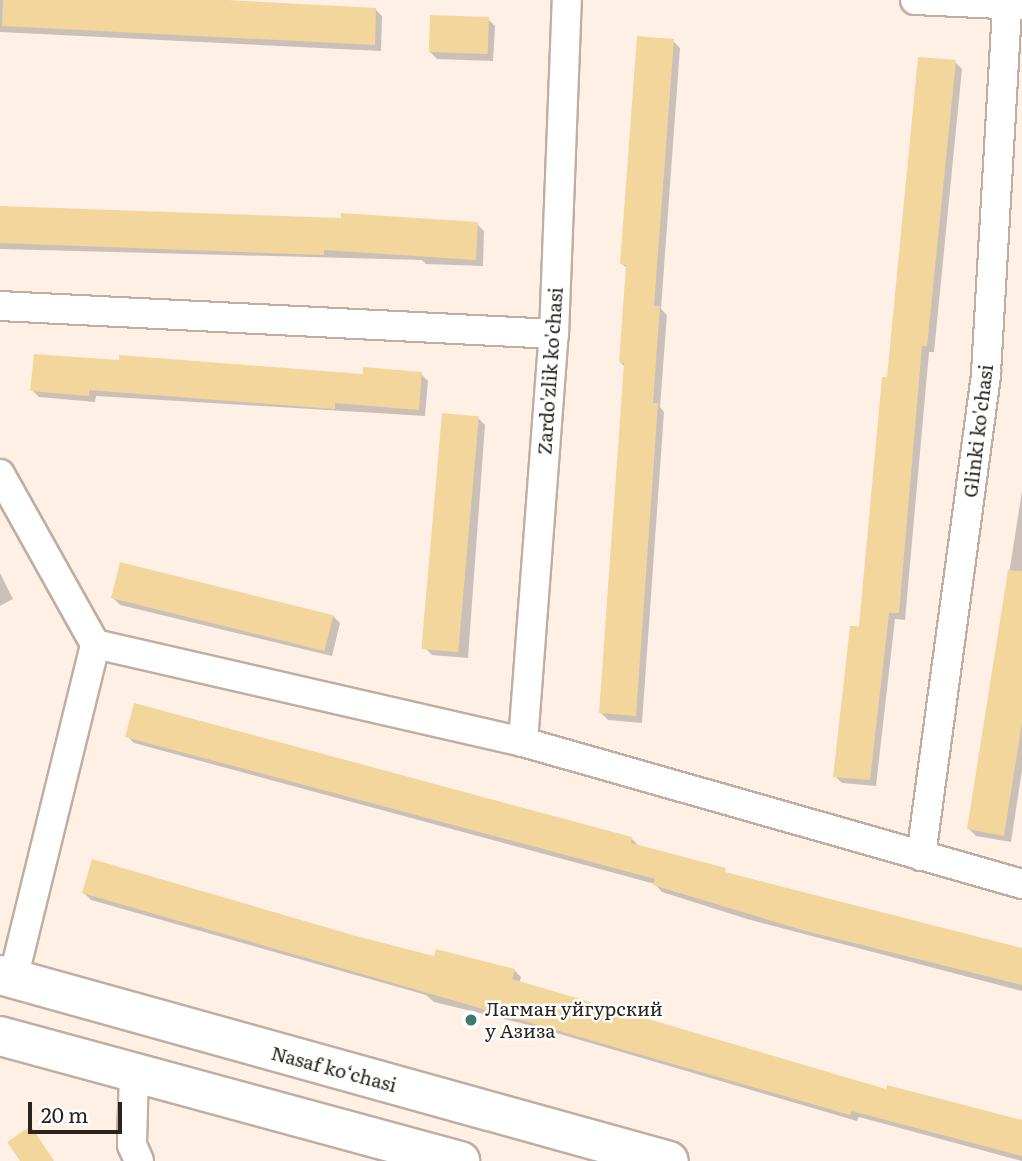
<!DOCTYPE html>
<html>
<head>
<meta charset="utf-8">
<style>
	body { margin:0 }
	#map { position:relative; width:1022px; height:1161px; overflow:hidden; background:#fef0e5; font-family:Literata,serif }
	div>[style] { position:absolute }
	.shadow>* { inset:0; background:#0003 }
	.building>* { inset:0; background:#f3d69c; transform-origin:0 0 }
	.roads { filter:drop-shadow(2px 0 #bfaea1) drop-shadow(-2px 0 #bfaea1) drop-shadow(0 2px #bfaea1) drop-shadow(0 -2px #bfaea1) }
	.minor>* { height:28px; margin:-14px; padding:0 14px; transform-origin:14px; border-radius:14px; background:#fff }
	.secondary>* { height:38px; margin:-19px; padding:0 19px; transform-origin:19px; border-radius:19px; background:#fff }
	.dots>* { width:19px; height:19px; translate:-50% -50%; box-sizing:border-box; border:4px solid #fff; border-radius:50% }
	span { translate:-50% -50%; white-space:nowrap; text-align:center; line-height:1.15; -webkit-text-stroke:5px #fff; paint-order:stroke }
	.street-label { font-size:19px; color:#2a241f }
	.poi-label { font-size:19px; color:#2a241f }
	.left { translate:0 -50%; text-align:left }
	.scale { position:absolute; left:28px; top:1102px; width:94px; height:32px; box-sizing:border-box; border:4px solid #2a241f; border-top:0; padding-left:9px; font-size:21px; line-height:24px; white-space:nowrap; color:#2a241f; -webkit-text-stroke:5px #fff; paint-order:stroke }
</style>
</head>
<body>
<div id="map">
	<div class="shadow">
		<div style="clip-path:polygon(0 0,195px 0,375px 9px,382px 16px,381px 51px,0 32px)"></div>
		<div style="clip-path:polygon(488px 19px,495px 26px,493px 61px,437px 59px,430px 52px)"></div>
		<div style="clip-path:polygon(673px 41px,680px 48px,661px 309px,667px 315px,660px 407px,664px 412px,642px 723px,608px 720px,601px 713px,625px 367px,620px 362px,628px 269px,621px 263px)"></div>
		<div style="clip-path:polygon(955px 62px,962px 69px,934px 352px,929px 352px,905px 620px,895px 619px,876px 786px,842px 783px,835px 776px,861px 628px,889px 379px)"></div>
		<div style="clip-path:polygon(0 207px,477px 224px,484px 231px,483px 266px,426px 264px,422px 260px,0 249px)"></div>
		<div style="clip-path:polygon(421px 374px,428px 381px,425px 416px,96px 396px,95px 402px,39px 397px,32px 390px)"></div>
		<div style="clip-path:polygon(478px 418px,485px 425px,468px 658px,432px 655px,425px 648px)"></div>
		<div style="clip-path:polygon(1022px 491px,1022px 770px,1011px 842px,976px 836px,969px 829px)"></div>
		<div style="clip-path:polygon(0 573px,13px 599px,0 606px)"></div>
		<div style="clip-path:polygon(113px 598px,333px 616px,340px 623px,332px 656px,120px 605px)"></div>
		<div style="clip-path:polygon(127px 736px,631px 838px,638px 845px,730px 875px,1022px 952px,1022px 991px,747px 919px,662px 892px,655px 884px,134px 743px)"></div>
		<div style="clip-path:polygon(84px 893px,355px 938px,436px 958px,514px 970px,521px 977px,519px 983px,887px 1091px,1022px 1122px,1022px 1161px,859px 1117px,857px 1121px,529px 1025px,434px 1002px,426px 995px,91px 900px)"></div>
	</div>
	<div class="building">
		<div style="clip-path:polygon(3px 0,227px 0,376px 8px,375px 45px,2px 26px)"></div>
		<div style="left:430px;top:15px;width:59px;height:37px;rotate:2deg"></div>
		<div style="clip-path:polygon(637px 36px,674px 39px,654px 306px,660px 306px,653px 403px,658px 403px,636px 716px,599px 713px,624px 363px,619px 362px,626px 265px,620px 264px)"></div>
		<div style="clip-path:polygon(918px 57px,956px 60px,927px 346px,922px 346px,899px 613px,889px 613px,870px 780px,833px 777px,850px 626px,859px 626px,882px 377px,887px 377px)"></div>
		<div style="clip-path:polygon(0 206px,341px 218px,341px 213px,478px 222px,476px 260px,324px 250px,324px 255px,0 243px)"></div>
		<div style="clip-path:polygon(34px 354px,119px 360px,119px 355px,363px 374px,363px 367px,422px 372px,419px 410px,335px 403px,335px 409px,89px 390px,89px 396px,30px 391px)"></div>
		<div style="left:442px;top:413px;width:37px;height:237px;rotate:5deg"></div>
		<div style="left:120px;top:562px;width:220px;height:37px;rotate:14deg"></div>
		<div style="clip-path:polygon(1008px 570px,1022px 571px,1022px 722px,1004px 836px,967px 829px)"></div>
		<div style="clip-path:polygon(134px 703px,632px 837px,631px 843px,726px 868px,725px 872px,1022px 948px,1022px 985px,802px 930px,653px 885px,655px 879px,125px 737px)"></div>
		<div style="clip-path:polygon(92px 859px,356px 936px,434px 956px,436px 949px,515px 969px,512px 979px,886px 1089px,887px 1085px,1022px 1120px,1022px 1156px,852px 1111px,850px 1115px,82px 893px)"></div>
		<div style="clip-path:polygon(31px 1126px,54px 1161px,20px 1161px,7px 1142px)"></div>
	</div>
	<div class="roads">
		<div class="minor">
			<div style="left:915px;top:0;width:107px;rotate:2.7deg"></div>
			<div style="left:0;top:306px;width:555px;rotate:2.89deg"></div>
			<div style="left:0;top:474px;width:195px;rotate:60.8deg"></div>
			<div style="left:95px;top:644px;width:439px;rotate:12.9deg"></div>
			<div style="left:523px;top:742px;width:519px;rotate:15.88deg"></div>
			<div style="left:523px;top:742px;width:409px;rotate:-85.7deg"></div>
			<div style="left:554px;top:334px;width:334px;rotate:-87.8deg"></div>
			<div style="left:921px;top:856px;width:487px;rotate:-82.3deg"></div>
			<div style="left:986px;top:373px;width:369px;rotate:-86.7deg"></div>
			<div style="left:13px;top:979px;width:345px;rotate:-76.2deg"></div>
			<div style="left:134px;top:1072px;width:73px;rotate:91.6deg"></div>
			<div style="left:132px;top:1145px;width:17px;rotate:66deg"></div>
		</div>
		<div class="secondary">
			<div style="left:0;top:975px;width:694px;rotate:15.54deg"></div>
			<div style="left:0;top:1036px;width:477px;rotate:15.2deg"></div>
		</div>
	</div>
	<div class="dots">
		<div style="left:471px;top:1020px;background:#3c7c69"></div>
	</div>
	<div class="street-label">
		<span style="left:550px;top:371px;rotate:-86deg">Zardo'zlik ko'chasi</span>
		<span style="left:978px;top:431px;rotate:-83deg">Glinki ko'chasi</span>
		<span style="left:334px;top:1069px;rotate:15deg">Nasaf ko‘chasi</span>
	</div>
	<div class="poi-label">
		<span class="left" style="left:485px;top:1020px">Лагман уйгурский<br>у Азиза</span>
	</div>
	<div class="scale">20 m</div>
</div>
</body>
</html>
